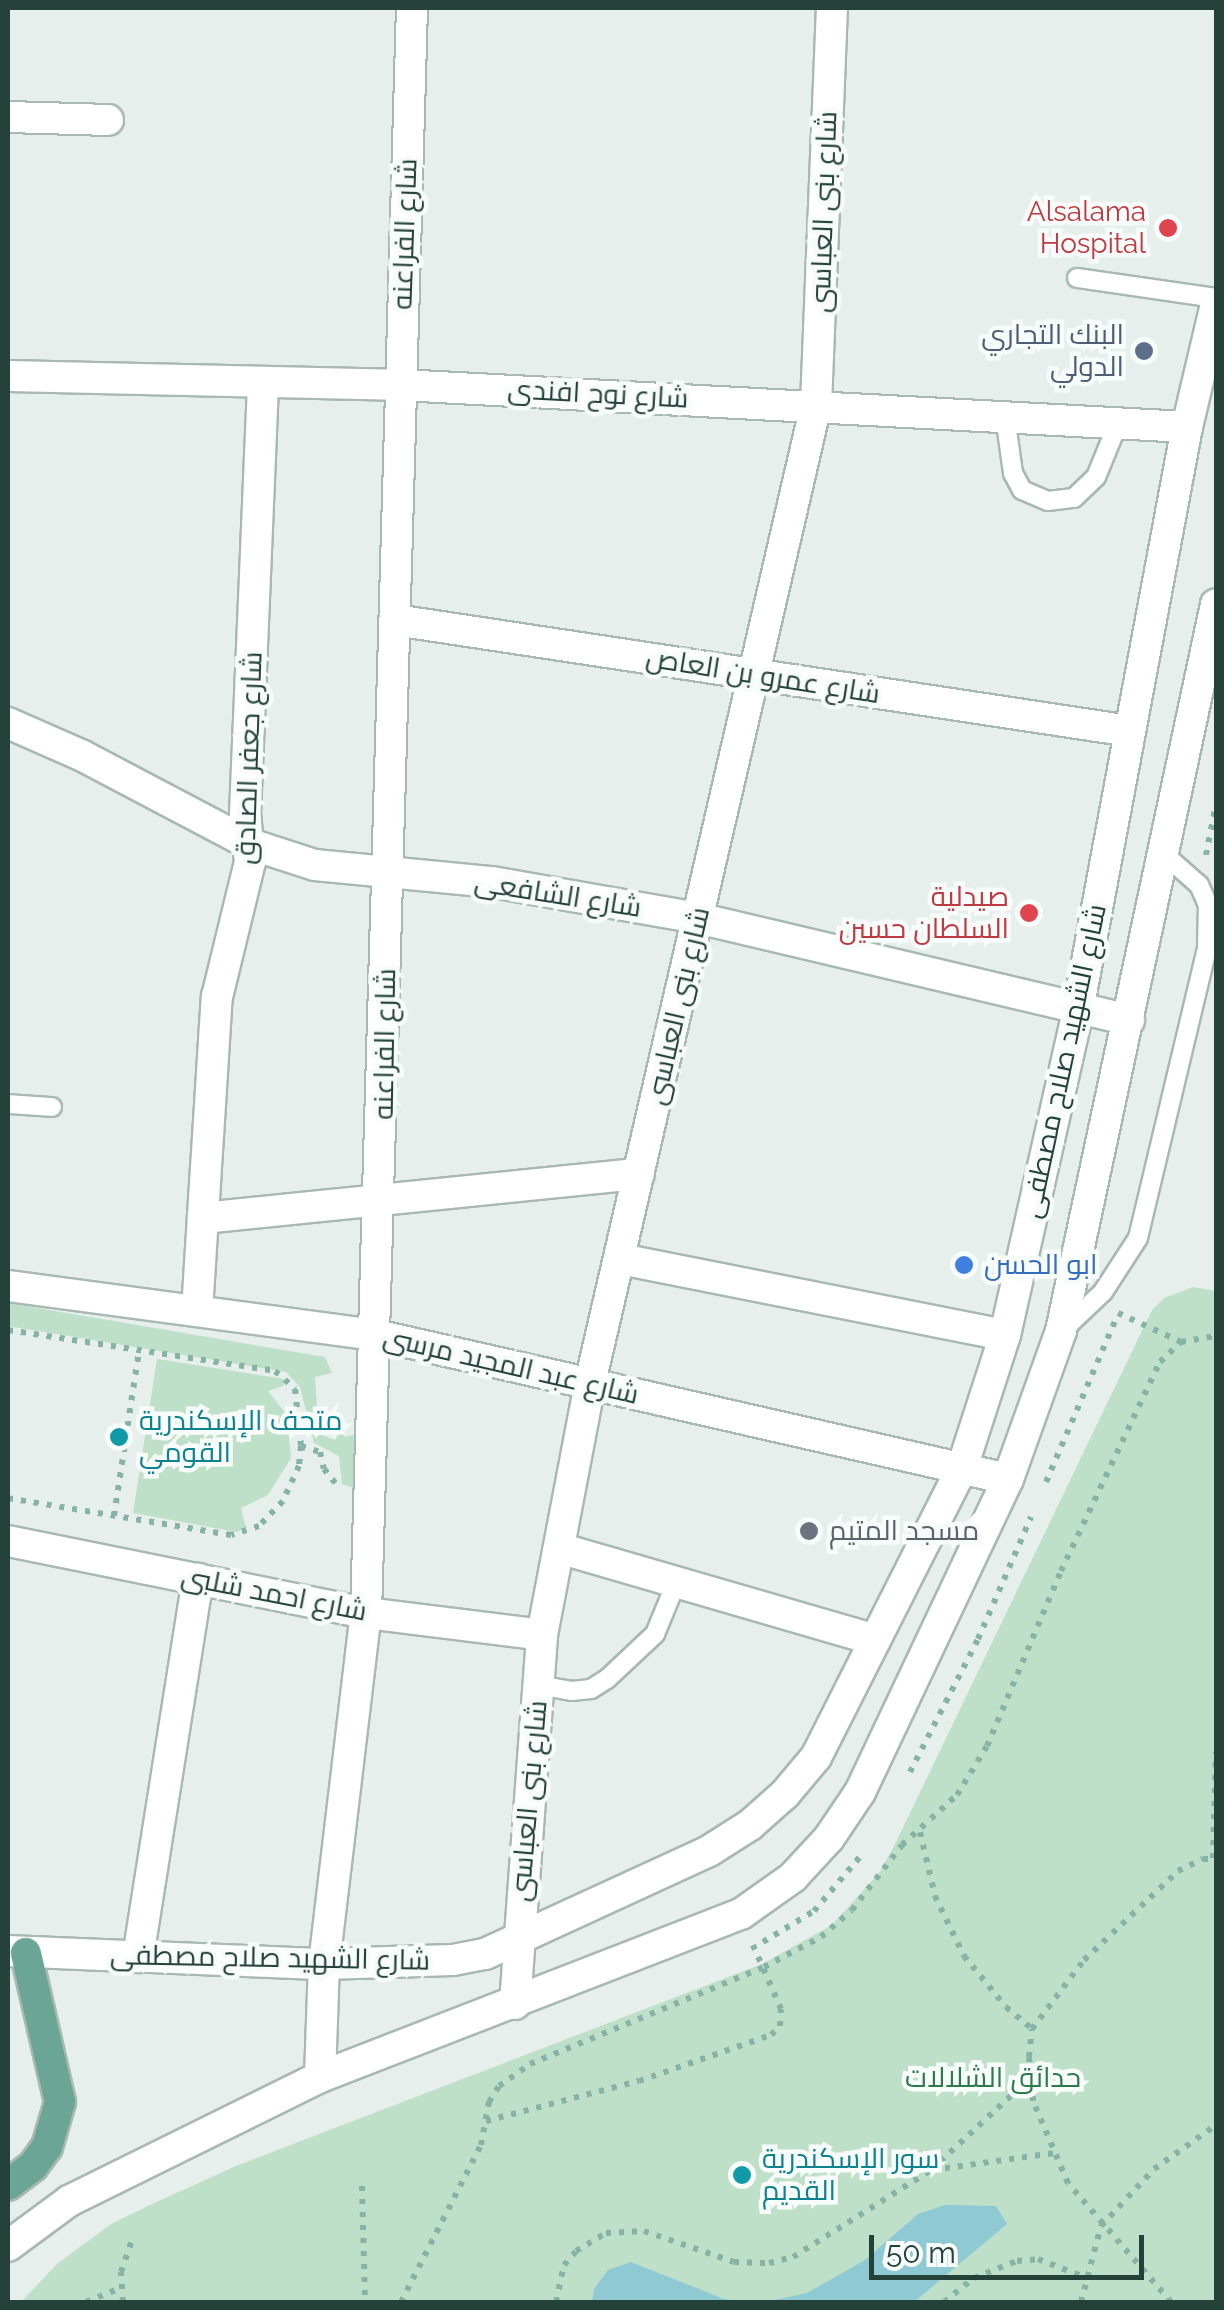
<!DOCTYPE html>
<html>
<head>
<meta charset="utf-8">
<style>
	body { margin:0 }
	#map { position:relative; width:1224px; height:2310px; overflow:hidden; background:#e6efeb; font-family:Raleway,Cairo,sans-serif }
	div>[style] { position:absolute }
	.green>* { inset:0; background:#bfe0c8 }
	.water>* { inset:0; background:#8ec9d4 }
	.path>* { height:6px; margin-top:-3px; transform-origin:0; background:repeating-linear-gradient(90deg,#86b3a5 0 5px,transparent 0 13px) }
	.roads { filter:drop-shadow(2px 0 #a8b8b2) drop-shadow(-2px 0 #a8b8b2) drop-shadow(0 2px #a8b8b2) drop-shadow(0 -2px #a8b8b2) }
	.service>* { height:18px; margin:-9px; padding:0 9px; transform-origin:9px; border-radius:9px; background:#fff }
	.minor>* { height:30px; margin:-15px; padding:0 15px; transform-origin:15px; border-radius:15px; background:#fff }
	.secondary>* { height:30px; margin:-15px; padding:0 15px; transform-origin:15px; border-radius:15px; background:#fff }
	.primary>* { height:30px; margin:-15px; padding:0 15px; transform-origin:15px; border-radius:15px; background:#6aa596 }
	.dots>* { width:28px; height:28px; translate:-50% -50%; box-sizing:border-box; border:5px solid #f7fbf9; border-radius:50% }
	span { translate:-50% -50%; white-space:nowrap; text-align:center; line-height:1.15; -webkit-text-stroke:9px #f7fbf9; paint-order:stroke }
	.street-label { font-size:28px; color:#24423a }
	.health-label { font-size:28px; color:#be3a42 }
	.right { translate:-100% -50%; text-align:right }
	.service-label { font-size:28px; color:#4e5e75 }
	.shop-label { font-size:28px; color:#366cbe }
	.left { translate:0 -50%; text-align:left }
	.culture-label { font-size:28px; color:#0d838f }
	.worship-label { font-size:28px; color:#5b616d }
	.park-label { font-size:28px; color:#2d7a4b }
	.frame { position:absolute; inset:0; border:10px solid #24423a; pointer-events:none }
	.scale { position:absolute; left:869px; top:2235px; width:275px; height:45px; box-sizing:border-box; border:5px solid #24423a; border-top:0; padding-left:12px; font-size:30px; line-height:35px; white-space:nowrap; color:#24423a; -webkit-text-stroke:8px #f7fbf9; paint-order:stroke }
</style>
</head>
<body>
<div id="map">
	<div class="green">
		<div style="clip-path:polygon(1193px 1287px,1216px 1291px,1216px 2302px,21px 2302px,57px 2264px,111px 2224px,152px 2204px,236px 2166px,762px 1964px,832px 1925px,880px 1872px,897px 1840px,1152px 1310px,1164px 1298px)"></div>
		<div style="clip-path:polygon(8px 1303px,325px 1357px,332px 1373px,315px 1377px,319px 1434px,335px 1440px,340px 1431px,345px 1437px,357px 1434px,354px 1488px,342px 1484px,339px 1456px,314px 1443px,300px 1387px,286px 1372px,8px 1326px)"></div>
		<div style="clip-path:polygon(157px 1359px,284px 1379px,283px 1386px,268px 1391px,287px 1415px,291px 1458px,268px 1495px,241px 1508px,246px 1528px,236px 1532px,133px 1513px)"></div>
	</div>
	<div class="water">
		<div style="clip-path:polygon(945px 2205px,996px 2206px,1007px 2224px,914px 2302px,592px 2302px,594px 2289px,608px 2270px,631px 2262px,724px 2299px,765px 2302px,807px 2293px,865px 2260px,918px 2214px)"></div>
	</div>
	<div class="path">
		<div style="left:1206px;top:855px;width:52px;rotate:-78.9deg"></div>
		<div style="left:1118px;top:1313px;width:69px;rotate:24.7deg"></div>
		<div style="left:8px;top:1330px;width:270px;rotate:8.7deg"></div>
		<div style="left:275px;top:1371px;width:27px;rotate:42deg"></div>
		<div style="left:295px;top:1389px;width:57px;rotate:84deg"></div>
		<div style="left:301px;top:1446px;width:20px;rotate:96deg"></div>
		<div style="left:299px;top:1466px;width:38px;rotate:115deg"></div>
		<div style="left:283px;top:1501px;width:35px;rotate:134deg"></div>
		<div style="left:259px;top:1526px;width:29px;rotate:162deg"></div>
		<div style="left:231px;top:1535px;width:226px;rotate:-170.6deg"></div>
		<div style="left:301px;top:1446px;width:20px;rotate:18deg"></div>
		<div style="left:320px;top:1452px;width:17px;rotate:77deg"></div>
		<div style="left:324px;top:1469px;width:22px;rotate:51deg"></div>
		<div style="left:1046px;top:1482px;width:177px;rotate:-66.8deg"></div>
		<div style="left:114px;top:1516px;width:167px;rotate:-81.4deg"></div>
		<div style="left:910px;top:1772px;width:149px;rotate:-62.9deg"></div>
		<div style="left:978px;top:1639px;width:133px;rotate:-66.5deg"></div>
		<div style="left:920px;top:1832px;width:66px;rotate:76.8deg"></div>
		<div style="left:935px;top:1896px;width:67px;rotate:64.2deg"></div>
		<div style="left:964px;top:1956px;width:66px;rotate:50.5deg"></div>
		<div style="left:1006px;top:2007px;width:34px;rotate:40deg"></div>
		<div style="left:1213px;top:1858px;width:106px;rotate:-88.4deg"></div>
		<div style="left:763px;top:1942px;width:60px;rotate:-31.3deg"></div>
		<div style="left:814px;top:1911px;width:77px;rotate:-49.7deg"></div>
		<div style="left:486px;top:2121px;width:158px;rotate:-14.7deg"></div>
		<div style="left:639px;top:2081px;width:140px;rotate:-19.2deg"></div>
		<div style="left:771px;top:2035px;width:13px;rotate:-45deg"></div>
		<div style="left:780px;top:2026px;width:17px;rotate:-87deg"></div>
		<div style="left:781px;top:2009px;width:72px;rotate:-113.7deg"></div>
		<div style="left:932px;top:2170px;width:124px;rotate:-7.9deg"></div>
		<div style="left:362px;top:2186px;width:116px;rotate:88.5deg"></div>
		<div style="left:86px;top:2302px;width:38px;rotate:-22deg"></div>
		<div style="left:123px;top:2302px;width:30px;rotate:-94deg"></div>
		<div style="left:121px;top:2272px;width:34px;rotate:-71deg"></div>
		<div style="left:401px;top:2302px;width:176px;rotate:-63deg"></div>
		<div style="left:481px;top:2145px;width:44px;rotate:-79.5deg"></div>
		<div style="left:489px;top:2102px;width:19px;rotate:-58deg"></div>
		<div style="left:499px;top:2086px;width:38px;rotate:-35deg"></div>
		<div style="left:530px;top:2064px;width:253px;rotate:-22.5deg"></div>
		<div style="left:764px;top:1967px;width:64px;rotate:-27.8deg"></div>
		<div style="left:821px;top:1937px;width:41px;rotate:-41.1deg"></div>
		<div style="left:852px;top:1910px;width:82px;rotate:-52.4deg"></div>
		<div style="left:902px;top:1845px;width:74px;rotate:-42.3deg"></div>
		<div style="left:957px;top:1795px;width:57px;rotate:-58.5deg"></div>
		<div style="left:987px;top:1746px;width:190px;rotate:-67.1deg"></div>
		<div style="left:1061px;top:1571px;width:231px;rotate:-64.7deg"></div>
		<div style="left:1160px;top:1362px;width:29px;rotate:-44deg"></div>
		<div style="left:1181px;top:1342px;width:36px;rotate:-10deg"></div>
		<div style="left:556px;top:2302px;width:38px;rotate:-78deg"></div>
		<div style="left:564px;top:2265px;width:18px;rotate:-49deg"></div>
		<div style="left:576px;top:2251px;width:35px;rotate:-31deg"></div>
		<div style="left:606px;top:2233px;width:38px;rotate:-3deg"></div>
		<div style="left:644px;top:2231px;width:95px;rotate:19deg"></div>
		<div style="left:734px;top:2262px;width:35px;rotate:2deg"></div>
		<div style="left:769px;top:2263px;width:25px;rotate:-14deg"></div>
		<div style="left:793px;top:2257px;width:163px;rotate:-32.2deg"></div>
		<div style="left:931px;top:2170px;width:134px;rotate:-42.9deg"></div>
		<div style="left:944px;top:2302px;width:38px;rotate:-39deg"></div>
		<div style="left:974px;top:2278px;width:46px;rotate:-21.6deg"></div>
		<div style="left:1017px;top:2261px;width:21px;rotate:-5deg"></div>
		<div style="left:1038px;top:2259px;width:49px;rotate:21.4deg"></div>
		<div style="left:1081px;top:2302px;width:79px;rotate:-75.3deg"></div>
		<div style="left:1101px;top:2226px;width:78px;rotate:-47.1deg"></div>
		<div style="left:1154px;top:2169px;width:76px;rotate:-35.4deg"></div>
		<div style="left:1171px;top:2302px;width:157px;rotate:-130.9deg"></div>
		<div style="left:1068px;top:2183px;width:89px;rotate:-113.1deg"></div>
		<div style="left:1033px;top:2101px;width:44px;rotate:-95.2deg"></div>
		<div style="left:1029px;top:2057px;width:28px;rotate:-84deg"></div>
		<div style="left:1032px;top:2029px;width:86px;rotate:-53deg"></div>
		<div style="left:1084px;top:1960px;width:129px;rotate:-43.4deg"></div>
		<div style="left:1178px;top:1871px;width:28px;rotate:-26deg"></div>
		<div style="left:1203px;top:1859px;width:13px"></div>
	</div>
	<div class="roads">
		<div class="service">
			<div style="left:1077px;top:278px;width:140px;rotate:8.2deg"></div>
			<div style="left:1005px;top:416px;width:58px;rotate:82deg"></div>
			<div style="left:1013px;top:473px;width:19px;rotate:62deg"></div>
			<div style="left:1022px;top:490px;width:28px;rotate:23deg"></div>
			<div style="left:1048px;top:501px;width:26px;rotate:-7deg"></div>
			<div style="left:1074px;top:498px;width:30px;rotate:-44deg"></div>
			<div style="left:1096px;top:477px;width:58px;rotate:-67.8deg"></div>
			<div style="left:8px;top:1104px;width:44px;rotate:3.9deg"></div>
			<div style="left:1065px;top:1328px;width:52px;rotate:-43.5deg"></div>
			<div style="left:1103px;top:1292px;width:64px;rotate:-57.1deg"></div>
			<div style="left:1138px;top:1238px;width:298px;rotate:-76.6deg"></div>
			<div style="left:1207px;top:948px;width:43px;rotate:-88.7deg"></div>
			<div style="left:1208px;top:905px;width:22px;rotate:-114deg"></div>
			<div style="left:1199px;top:885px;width:45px;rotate:-138.6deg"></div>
			<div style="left:538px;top:1685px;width:35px;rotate:10deg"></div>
			<div style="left:572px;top:1691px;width:19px;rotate:-6deg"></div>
			<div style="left:591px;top:1689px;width:19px;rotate:-32deg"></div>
			<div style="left:607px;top:1679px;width:66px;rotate:-43.2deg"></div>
			<div style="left:655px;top:1634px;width:55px;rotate:-67.6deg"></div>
		</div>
		<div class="minor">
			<div style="left:8px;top:117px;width:100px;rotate:1.7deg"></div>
			<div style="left:8px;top:376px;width:393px;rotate:1.3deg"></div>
			<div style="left:401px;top:385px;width:787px;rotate:3.06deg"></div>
			<div style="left:395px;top:620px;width:743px;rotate:8.59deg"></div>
			<div style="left:8px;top:723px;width:80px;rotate:23.7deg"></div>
			<div style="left:81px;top:755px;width:191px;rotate:27.8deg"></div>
			<div style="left:250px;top:844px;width:68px;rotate:17.9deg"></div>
			<div style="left:315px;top:865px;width:178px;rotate:5.5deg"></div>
			<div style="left:492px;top:882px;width:209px;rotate:9.9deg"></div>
			<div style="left:698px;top:918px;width:443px;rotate:13.3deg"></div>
			<div style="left:203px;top:1218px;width:438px;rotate:-5.8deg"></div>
			<div style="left:620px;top:1259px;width:392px;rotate:11.2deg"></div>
			<div style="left:8px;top:1286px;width:371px;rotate:7.6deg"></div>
			<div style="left:376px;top:1335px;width:648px;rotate:12.84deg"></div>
			<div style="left:197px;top:1311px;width:315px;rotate:-86.4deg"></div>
			<div style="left:217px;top:997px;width:139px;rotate:-76.3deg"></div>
			<div style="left:250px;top:862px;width:48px;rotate:-95.9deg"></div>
			<div style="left:245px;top:814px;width:432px;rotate:-87.6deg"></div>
			<div style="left:8px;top:1541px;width:365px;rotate:11.4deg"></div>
			<div style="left:366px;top:1613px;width:177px;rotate:7.1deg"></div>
			<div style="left:559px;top:1548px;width:329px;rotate:16.2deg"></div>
			<div style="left:138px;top:1957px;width:383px;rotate:-81deg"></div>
			<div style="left:515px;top:2004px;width:370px;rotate:-85.8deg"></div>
			<div style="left:542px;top:1635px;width:257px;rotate:-79.2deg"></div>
			<div style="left:590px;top:1383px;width:1004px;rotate:-76.99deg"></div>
			<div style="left:816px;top:405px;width:397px;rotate:-87.7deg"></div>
			<div style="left:320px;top:2077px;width:113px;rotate:-88deg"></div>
			<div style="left:324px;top:1964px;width:354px;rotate:-83.2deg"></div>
			<div style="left:366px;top:1613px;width:1606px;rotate:-88.36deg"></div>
		</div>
		<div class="secondary">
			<div style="left:8px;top:1951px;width:316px;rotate:2.4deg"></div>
			<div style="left:324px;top:1964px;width:129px;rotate:-1.8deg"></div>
			<div style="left:453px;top:1960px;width:33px;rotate:-11deg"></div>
			<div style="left:485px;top:1954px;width:247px;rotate:-24.7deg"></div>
			<div style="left:709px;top:1851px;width:49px;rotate:-32.4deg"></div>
			<div style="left:750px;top:1825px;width:47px;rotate:-41.5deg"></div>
			<div style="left:785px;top:1794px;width:48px;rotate:-50deg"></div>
			<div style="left:816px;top:1757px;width:324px;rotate:-63.2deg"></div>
			<div style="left:962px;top:1468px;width:140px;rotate:-72.1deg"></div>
			<div style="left:1005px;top:1335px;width:333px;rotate:-77.3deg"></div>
			<div style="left:1078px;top:1010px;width:593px;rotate:-79.41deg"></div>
			<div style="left:1187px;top:427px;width:126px;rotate:-76.7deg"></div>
			<div style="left:8px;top:2246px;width:76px;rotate:-36.4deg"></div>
			<div style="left:69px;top:2201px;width:280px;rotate:-26.3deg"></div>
			<div style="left:320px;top:2077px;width:451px;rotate:-21.2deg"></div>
			<div style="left:741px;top:1914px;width:64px;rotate:-35.4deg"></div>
			<div style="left:793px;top:1877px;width:53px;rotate:-47.3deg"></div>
			<div style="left:829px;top:1838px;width:55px;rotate:-56deg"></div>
			<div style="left:860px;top:1792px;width:346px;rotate:-64.7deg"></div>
			<div style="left:1008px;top:1479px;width:157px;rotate:-70.3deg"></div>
			<div style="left:1061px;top:1331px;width:743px;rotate:-77.96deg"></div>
		</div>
		<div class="primary">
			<div style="left:8px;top:2185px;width:31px;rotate:-37deg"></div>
			<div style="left:33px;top:2166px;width:24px;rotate:-54deg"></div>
			<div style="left:47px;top:2147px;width:47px;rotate:-73.9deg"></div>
			<div style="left:60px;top:2102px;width:153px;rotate:-102.9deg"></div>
		</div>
	</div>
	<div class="dots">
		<div style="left:1168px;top:228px;background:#e0444e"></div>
		<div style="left:1144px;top:351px;background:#5c6f8a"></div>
		<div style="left:1029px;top:913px;background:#e0444e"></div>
		<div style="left:964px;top:1265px;background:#3f7fe0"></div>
		<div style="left:119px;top:1437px;background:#0f9aa8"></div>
		<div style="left:809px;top:1531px;background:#6b7280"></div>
		<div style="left:742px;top:2175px;background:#0f9aa8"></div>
	</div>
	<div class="street-label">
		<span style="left:824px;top:212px;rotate:-88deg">شارع بنى العباسى</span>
		<span style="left:405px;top:234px;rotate:-88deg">شارع الفراعنه</span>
		<span style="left:598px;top:394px;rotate:3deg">شارع نوح افندى</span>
		<span style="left:763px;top:676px;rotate:9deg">شارع عمرو بن العاص</span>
		<span style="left:249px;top:758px;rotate:-88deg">شارع جعفر الصادق</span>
		<span style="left:558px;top:895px;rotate:9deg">شارع الشافعى</span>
		<span style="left:678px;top:1006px;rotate:-77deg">شارع بنى العباسى</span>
		<span style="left:385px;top:1044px;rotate:-89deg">شارع الفراعنه</span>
		<span style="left:1064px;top:1061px;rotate:-78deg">شارع الشهيد صلاح مصطفى</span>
		<span style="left:511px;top:1366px;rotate:13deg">شارع عبد المجيد مرسى</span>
		<span style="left:274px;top:1594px;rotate:11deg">شارع احمد شلبى</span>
		<span style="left:529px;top:1801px;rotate:-85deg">شارع بنى العباسى</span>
		<span style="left:270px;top:1958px;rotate:1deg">شارع الشهيد صلاح مصطفى</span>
	</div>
	<div class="health-label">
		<span class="right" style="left:1146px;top:228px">Alsalama<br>Hospital</span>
		<span class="right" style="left:1009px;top:913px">صيدلية<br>السلطان حسين</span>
	</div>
	<div class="service-label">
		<span class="right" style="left:1124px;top:351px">البنك التجاري<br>الدولي</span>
	</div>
	<div class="shop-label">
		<span class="left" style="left:984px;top:1265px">ابو الحسن</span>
	</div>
	<div class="culture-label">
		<span class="left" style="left:139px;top:1437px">متحف الإسكندرية<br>القومي</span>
		<span class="left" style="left:762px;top:2175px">سور الإسكندرية<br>القديم</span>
	</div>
	<div class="worship-label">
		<span class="left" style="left:829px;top:1531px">مسجد المتيم</span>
	</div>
	<div class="park-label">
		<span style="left:993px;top:2078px">حدائق الشلالات</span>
	</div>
	<div class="frame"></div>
	<div class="scale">50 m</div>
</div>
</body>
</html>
